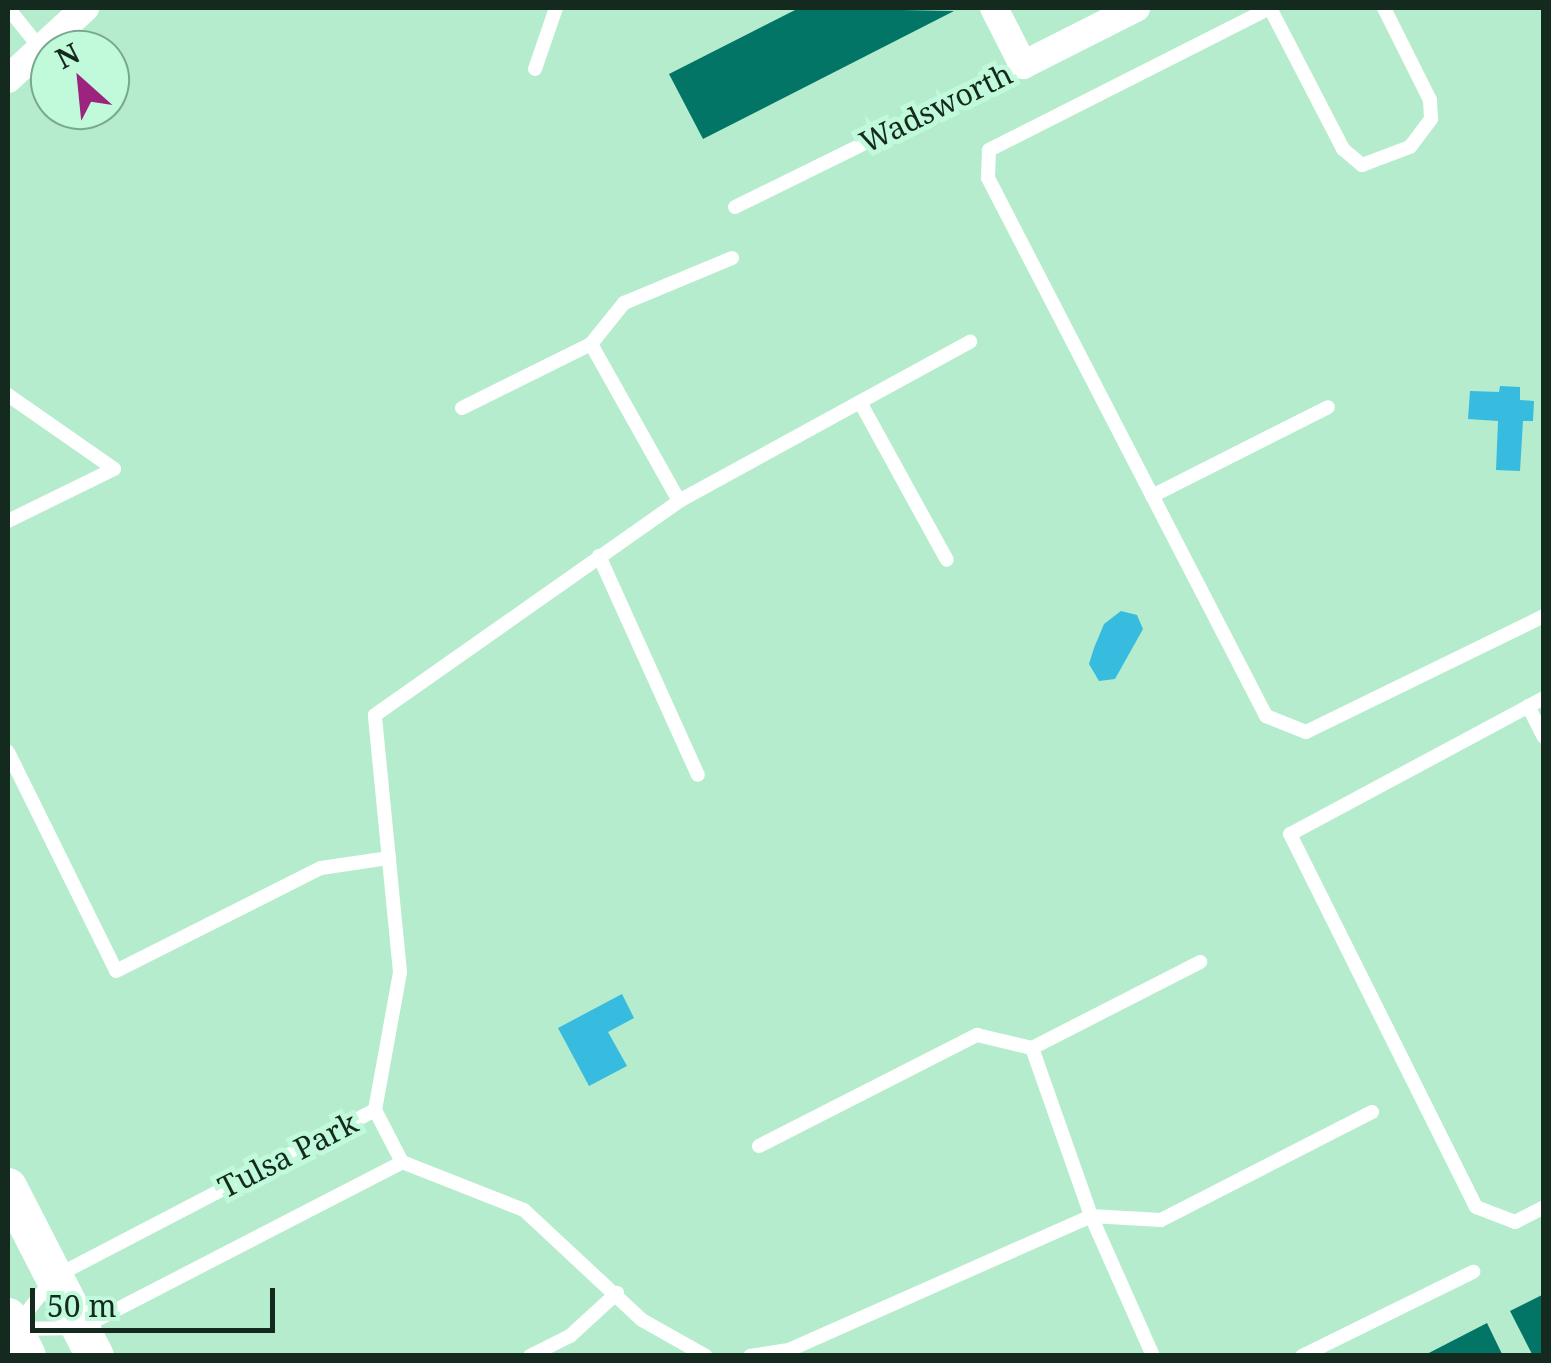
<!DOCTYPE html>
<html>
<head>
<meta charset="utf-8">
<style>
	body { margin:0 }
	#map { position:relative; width:1551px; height:1363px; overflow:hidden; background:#b4eccd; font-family:"Noto Serif",serif }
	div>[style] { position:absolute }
	.water>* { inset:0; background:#37bbdf }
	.building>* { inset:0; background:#037567 }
	.lane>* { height:14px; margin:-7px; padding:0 7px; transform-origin:7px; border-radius:7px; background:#fff }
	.street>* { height:28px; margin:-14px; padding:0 14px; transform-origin:14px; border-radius:14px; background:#fff }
	.secondary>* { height:38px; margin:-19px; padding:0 19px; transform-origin:19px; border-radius:19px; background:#fff }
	span { translate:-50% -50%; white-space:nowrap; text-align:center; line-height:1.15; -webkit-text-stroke:10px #c1fada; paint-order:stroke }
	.street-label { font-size:30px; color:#142a1f }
	.frame { position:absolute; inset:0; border:10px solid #142a1f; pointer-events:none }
	.north { position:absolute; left:30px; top:30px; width:100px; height:100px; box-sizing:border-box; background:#c1fada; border:2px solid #7ca78f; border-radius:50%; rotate:333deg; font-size:28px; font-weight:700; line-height:40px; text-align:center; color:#142a1f }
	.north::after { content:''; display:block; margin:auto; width:35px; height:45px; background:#9c247e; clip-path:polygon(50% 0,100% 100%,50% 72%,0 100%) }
	.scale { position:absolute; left:30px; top:1288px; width:245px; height:45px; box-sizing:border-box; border:5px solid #142a1f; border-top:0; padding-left:12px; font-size:30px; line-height:35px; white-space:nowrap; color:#142a1f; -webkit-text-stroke:8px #c1fada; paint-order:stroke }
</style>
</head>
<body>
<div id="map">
	<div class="water">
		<div style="clip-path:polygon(1500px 386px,1520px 387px,1520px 400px,1534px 401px,1533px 421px,1523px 421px,1520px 471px,1496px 470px,1498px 421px,1468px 419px,1470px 391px,1499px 392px)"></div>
		<div style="clip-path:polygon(1121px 611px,1137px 615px,1143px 629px,1115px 679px,1099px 681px,1089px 664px,1094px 648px,1104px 624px)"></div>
		<div style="clip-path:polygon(622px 994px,634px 1018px,608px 1032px,627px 1066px,589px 1086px,558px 1028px)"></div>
	</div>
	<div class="building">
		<div style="clip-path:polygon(799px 8px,954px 11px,703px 139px,669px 74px)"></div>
		<div style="clip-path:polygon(1544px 1294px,1544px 1356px,1533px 1356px,1510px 1311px)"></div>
		<div style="clip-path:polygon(1487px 1323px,1503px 1356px,1423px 1356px)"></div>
	</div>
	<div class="lane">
		<div style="left:8px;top:8px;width:53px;rotate:51.2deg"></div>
		<div style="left:1270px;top:8px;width:315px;rotate:153.2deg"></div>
		<div style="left:989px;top:150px;width:28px;rotate:92deg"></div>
		<div style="left:988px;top:178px;width:606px;rotate:62.67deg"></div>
		<div style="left:1266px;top:716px;width:43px;rotate:21.8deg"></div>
		<div style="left:1306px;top:732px;width:265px;rotate:-26deg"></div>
		<div style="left:1270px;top:8px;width:159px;rotate:62.6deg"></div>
		<div style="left:1343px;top:149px;width:25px;rotate:40deg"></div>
		<div style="left:1362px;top:165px;width:51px;rotate:-20.6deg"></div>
		<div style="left:1410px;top:147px;width:35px;rotate:-53deg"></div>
		<div style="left:1431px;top:119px;width:19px;rotate:-93deg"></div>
		<div style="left:1430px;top:100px;width:103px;rotate:-116.6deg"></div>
		<div style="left:535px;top:69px;width:65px;rotate:-71deg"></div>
		<div style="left:735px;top:207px;width:321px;rotate:-26.2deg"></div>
		<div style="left:591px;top:344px;width:53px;rotate:-51.2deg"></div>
		<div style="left:624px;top:303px;width:117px;rotate:-22.6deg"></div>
		<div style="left:8px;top:395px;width:129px;rotate:34.9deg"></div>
		<div style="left:114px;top:469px;width:118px;rotate:153.9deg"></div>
		<div style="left:860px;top:402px;width:180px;rotate:61.2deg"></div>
		<div style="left:462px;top:408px;width:144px;rotate:-26.4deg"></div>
		<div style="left:591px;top:344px;width:180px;rotate:60.7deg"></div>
		<div style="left:1152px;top:496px;width:197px;rotate:-26.8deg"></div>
		<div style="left:599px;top:556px;width:240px;rotate:65.7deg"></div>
		<div style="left:1544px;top:698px;width:288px;rotate:151.8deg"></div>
		<div style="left:1290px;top:834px;width:417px;rotate:63.5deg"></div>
		<div style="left:1476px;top:1207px;width:42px;rotate:21deg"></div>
		<div style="left:1515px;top:1222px;width:33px;rotate:-27deg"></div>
		<div style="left:1528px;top:706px;width:35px;rotate:63deg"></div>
		<div style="left:8px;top:752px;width:244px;rotate:63.7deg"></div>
		<div style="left:116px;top:971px;width:229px;rotate:-26.7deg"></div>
		<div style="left:321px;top:868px;width:69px;rotate:-8.4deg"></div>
		<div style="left:1032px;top:1048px;width:189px;rotate:-27.1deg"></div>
		<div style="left:375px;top:1110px;width:140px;rotate:-79.7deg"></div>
		<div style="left:400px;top:972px;width:258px;rotate:-95.6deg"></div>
		<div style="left:375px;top:715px;width:372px;rotate:-35.1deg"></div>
		<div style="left:679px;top:501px;width:332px;rotate:-28.7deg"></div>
		<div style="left:375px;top:1110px;width:362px;rotate:152.5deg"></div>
		<div style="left:54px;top:1277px;width:66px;rotate:127.6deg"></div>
		<div style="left:14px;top:1329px;width:67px;rotate:-0.9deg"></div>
		<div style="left:81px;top:1328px;width:361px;rotate:-27.3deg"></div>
		<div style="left:375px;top:1110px;width:59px;rotate:62.6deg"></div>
		<div style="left:759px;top:1146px;width:245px;rotate:-27deg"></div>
		<div style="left:977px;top:1035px;width:57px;rotate:13.3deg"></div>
		<div style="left:1032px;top:1048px;width:178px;rotate:70.6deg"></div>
		<div style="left:1091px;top:1216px;width:153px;rotate:66.1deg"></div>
		<div style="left:402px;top:1162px;width:131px;rotate:21.5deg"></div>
		<div style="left:524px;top:1210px;width:161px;rotate:43deg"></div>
		<div style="left:642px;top:1320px;width:73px;rotate:29.4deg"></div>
		<div style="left:530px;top:1356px;width:45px;rotate:-26.6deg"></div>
		<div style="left:570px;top:1336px;width:64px;rotate:-42.5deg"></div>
		<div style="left:750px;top:1356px;width:39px;rotate:-9deg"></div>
		<div style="left:789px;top:1350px;width:330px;rotate:-23.9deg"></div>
		<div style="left:1091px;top:1216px;width:70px;rotate:3.3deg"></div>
		<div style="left:1161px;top:1220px;width:237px;rotate:-27.1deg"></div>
		<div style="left:1302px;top:1356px;width:191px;rotate:-26.2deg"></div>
	</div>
	<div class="street">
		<div style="left:994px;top:8px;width:64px;rotate:63deg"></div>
		<div style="left:1023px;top:65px;width:127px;rotate:-26.8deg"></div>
		<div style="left:8px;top:79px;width:105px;rotate:-42.7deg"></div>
	</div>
	<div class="secondary">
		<div style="left:8px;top:1187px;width:190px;rotate:62.8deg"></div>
		<div style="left:8px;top:1317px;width:43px;rotate:64deg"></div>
	</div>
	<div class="street-label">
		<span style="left:936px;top:108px;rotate:-26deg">Wadsworth</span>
		<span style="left:288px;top:1155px;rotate:-27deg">Tulsa Park</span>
	</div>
	<div class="frame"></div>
	<div class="north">N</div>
	<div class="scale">50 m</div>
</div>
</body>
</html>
